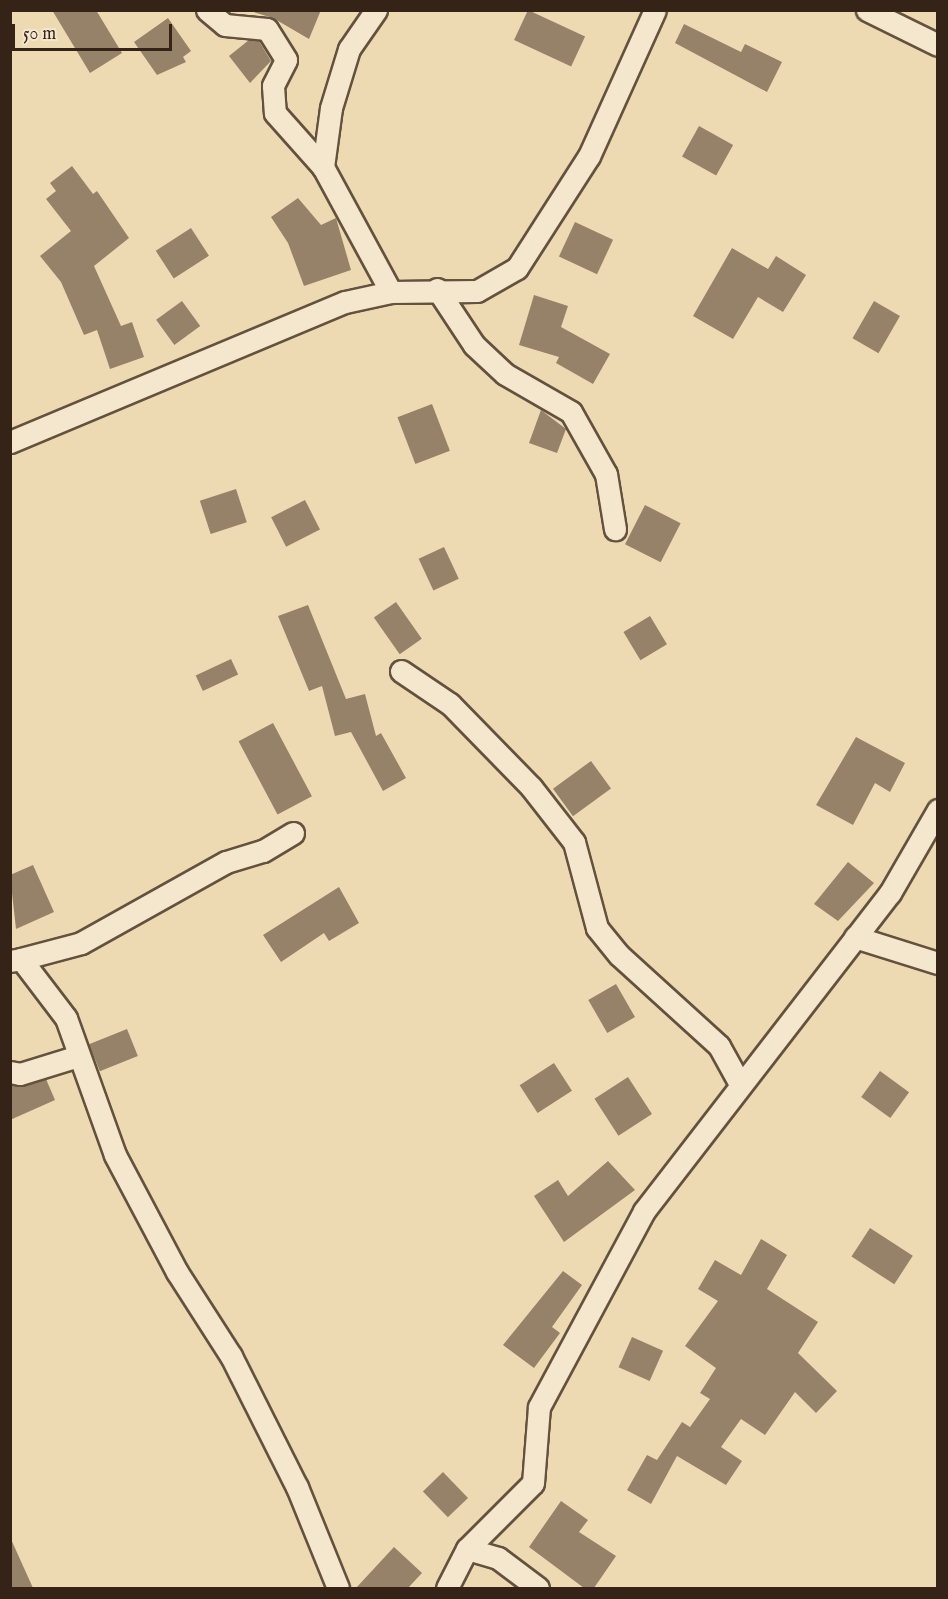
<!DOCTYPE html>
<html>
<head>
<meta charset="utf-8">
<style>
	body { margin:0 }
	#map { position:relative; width:948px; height:1599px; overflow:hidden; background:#eedab2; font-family:"IM FELL English",serif }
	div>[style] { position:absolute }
	.building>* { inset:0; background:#968268; transform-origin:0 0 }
	.roads { filter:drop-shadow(2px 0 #64513e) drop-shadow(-2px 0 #64513e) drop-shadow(0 2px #64513e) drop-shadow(0 -2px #64513e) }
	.minor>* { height:21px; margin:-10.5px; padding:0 10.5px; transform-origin:10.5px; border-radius:10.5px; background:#f4e7cd }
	span { translate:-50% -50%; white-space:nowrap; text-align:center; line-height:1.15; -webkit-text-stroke:4.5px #f4e7cd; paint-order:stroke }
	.frame { position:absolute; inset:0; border:12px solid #362317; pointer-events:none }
	.scale { position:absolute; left:12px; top:24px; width:160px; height:27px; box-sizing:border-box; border:3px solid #362317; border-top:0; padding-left:8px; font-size:18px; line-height:21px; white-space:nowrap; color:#362317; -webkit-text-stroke:4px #f4e7cd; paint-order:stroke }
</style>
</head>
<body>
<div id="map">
	<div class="building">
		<div style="clip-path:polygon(52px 10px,96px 10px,122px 53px,90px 73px)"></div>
		<div style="clip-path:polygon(247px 10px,321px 10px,309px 39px,273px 18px)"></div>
		<div style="left:528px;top:10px;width:63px;height:33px;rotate:25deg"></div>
		<div style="clip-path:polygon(168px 18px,191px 51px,183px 57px,186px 62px,157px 75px,134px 42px)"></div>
		<div style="clip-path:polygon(684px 24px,741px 52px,745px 44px,782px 62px,767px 92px,675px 43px)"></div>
		<div style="clip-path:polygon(249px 40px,259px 41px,271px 61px,250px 83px,229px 56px)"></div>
		<div style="left:699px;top:126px;width:39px;height:35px;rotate:29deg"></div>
		<div style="clip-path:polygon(72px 166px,93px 194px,97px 191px,129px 238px,94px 266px,121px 326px,132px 322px,144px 357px,110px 369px,97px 330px,84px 335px,61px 282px,40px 256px,71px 231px,46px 199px,56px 191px,50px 183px)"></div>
		<div style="clip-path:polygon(298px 198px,321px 225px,336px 218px,351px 270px,304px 286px,288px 243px,271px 217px)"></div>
		<div style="left:575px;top:222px;width:42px;height:38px;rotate:25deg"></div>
		<div style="left:191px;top:228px;width:33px;height:42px;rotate:57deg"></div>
		<div style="clip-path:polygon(732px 248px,768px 269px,776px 256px,806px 275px,783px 312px,758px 297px,733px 339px,693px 316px)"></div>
		<div style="clip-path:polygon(534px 295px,568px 306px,561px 327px,610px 354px,593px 384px,556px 363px,559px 357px,519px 345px)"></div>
		<div style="left:182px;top:301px;width:31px;height:32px;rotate:54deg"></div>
		<div style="left:874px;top:301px;width:30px;height:43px;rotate:30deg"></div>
		<div style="left:432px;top:404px;width:50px;height:37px;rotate:69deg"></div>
		<div style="clip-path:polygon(541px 410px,566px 429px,557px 453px,529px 443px)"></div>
		<div style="left:236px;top:489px;width:35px;height:38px;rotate:72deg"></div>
		<div style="left:305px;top:500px;width:33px;height:38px;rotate:63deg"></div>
		<div style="left:645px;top:505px;width:40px;height:44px;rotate:27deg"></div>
		<div style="left:444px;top:547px;width:35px;height:28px;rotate:65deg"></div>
		<div style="left:396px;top:602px;width:45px;height:27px;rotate:55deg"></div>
		<div style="clip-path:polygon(308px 605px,346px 699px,365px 694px,376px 736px,381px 733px,406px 778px,383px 791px,351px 732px,335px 736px,322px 686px,309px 691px,290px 645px,278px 616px)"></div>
		<div style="left:650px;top:616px;width:33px;height:31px;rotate:59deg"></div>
		<div style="left:231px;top:659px;width:17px;height:39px;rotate:65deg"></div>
		<div style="left:273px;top:723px;width:83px;height:39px;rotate:62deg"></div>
		<div style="clip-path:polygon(856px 737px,905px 763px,890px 792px,875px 783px,853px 825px,816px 805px)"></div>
		<div style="left:591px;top:761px;width:34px;height:47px;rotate:54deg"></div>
		<div style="clip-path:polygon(848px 862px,874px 883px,838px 921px,814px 904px)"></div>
		<div style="clip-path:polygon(33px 865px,54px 912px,16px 929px,10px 875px)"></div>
		<div style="clip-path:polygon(339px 887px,359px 923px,329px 941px,324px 933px,281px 962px,263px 935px)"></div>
		<div style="left:616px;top:984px;width:38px;height:32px;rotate:60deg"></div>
		<div style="left:127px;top:1029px;width:29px;height:41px;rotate:68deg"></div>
		<div style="left:554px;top:1063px;width:33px;height:41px;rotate:57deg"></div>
		<div style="left:880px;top:1071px;width:36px;height:32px;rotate:36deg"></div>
		<div style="left:628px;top:1077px;width:44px;height:40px;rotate:57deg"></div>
		<div style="clip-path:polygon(46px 1079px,55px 1100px,10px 1120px,10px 1086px)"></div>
		<div style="clip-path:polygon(608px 1161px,635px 1190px,564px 1242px,534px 1196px,558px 1180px,568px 1196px)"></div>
		<div style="left:870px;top:1228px;width:51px;height:34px;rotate:33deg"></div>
		<div style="clip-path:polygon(761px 1239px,787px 1255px,767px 1289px,818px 1322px,798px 1353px,837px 1391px,816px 1413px,795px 1392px,765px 1435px,741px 1419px,721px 1447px,742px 1461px,726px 1485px,677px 1456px,651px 1504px,627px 1490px,647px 1455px,657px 1460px,682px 1422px,690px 1427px,710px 1399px,700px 1393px,716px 1368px,685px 1346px,718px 1301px,698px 1289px,715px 1260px,741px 1275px)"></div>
		<div style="clip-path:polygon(563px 1271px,582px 1285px,552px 1327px,560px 1333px,534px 1368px,503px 1345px)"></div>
		<div style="left:632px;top:1337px;width:34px;height:33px;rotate:24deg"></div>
		<div style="left:443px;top:1472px;width:36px;height:28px;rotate:46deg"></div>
		<div style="clip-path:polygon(561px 1501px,588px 1520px,579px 1532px,616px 1556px,594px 1588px,584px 1588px,529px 1547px)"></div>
		<div style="clip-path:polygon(10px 1537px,33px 1588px,10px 1588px)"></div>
		<div style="clip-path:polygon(394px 1547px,422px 1573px,408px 1588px,356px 1588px)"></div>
	</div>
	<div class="roads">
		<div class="minor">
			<div style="left:207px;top:10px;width:23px;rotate:40deg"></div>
			<div style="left:225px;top:25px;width:42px;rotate:5.4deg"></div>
			<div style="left:267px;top:29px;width:36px;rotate:58deg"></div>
			<div style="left:286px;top:60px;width:29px;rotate:117deg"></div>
			<div style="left:273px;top:86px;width:27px;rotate:86deg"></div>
			<div style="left:275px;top:113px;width:72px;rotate:48.4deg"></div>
			<div style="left:376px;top:10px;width:47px;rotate:124.7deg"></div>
			<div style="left:349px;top:49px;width:62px;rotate:107deg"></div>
			<div style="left:331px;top:108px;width:60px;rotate:97.7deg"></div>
			<div style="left:323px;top:167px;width:142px;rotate:61.5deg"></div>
			<div style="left:867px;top:10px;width:79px;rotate:26.2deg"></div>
			<div style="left:437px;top:289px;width:67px;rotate:56.5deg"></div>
			<div style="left:474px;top:345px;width:42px;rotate:43.1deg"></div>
			<div style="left:505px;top:374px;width:76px;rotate:29.9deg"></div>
			<div style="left:571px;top:412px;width:71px;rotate:60.6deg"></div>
			<div style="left:606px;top:474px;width:56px;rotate:80.7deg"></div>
			<div style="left:10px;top:442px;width:363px;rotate:-22.7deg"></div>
			<div style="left:345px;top:302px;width:47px;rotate:-12.3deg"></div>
			<div style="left:391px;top:292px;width:86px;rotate:-0.7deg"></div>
			<div style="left:477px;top:291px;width:46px;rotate:-29.9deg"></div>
			<div style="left:517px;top:268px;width:133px;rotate:-57.3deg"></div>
			<div style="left:589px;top:156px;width:160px;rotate:-65.7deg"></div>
			<div style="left:401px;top:671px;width:59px;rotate:34deg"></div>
			<div style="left:450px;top:704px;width:116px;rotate:45.7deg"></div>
			<div style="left:531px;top:787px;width:70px;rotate:52deg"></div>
			<div style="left:574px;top:842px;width:89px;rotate:75deg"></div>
			<div style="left:597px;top:928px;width:35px;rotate:51deg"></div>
			<div style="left:619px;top:955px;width:135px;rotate:42.3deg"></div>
			<div style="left:719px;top:1046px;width:43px;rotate:61.1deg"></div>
			<div style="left:855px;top:937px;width:87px;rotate:17.4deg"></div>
			<div style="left:21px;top:959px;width:62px;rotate:-14.9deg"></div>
			<div style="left:81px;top:943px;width:166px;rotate:-29.2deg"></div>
			<div style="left:226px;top:862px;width:39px;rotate:-17deg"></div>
			<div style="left:263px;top:851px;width:35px;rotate:-31deg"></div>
			<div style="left:10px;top:961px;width:11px;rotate:-10deg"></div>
			<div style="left:21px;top:959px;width:74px;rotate:52.7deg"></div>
			<div style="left:66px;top:1018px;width:145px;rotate:70.3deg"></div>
			<div style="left:115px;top:1155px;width:132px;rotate:62.1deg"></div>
			<div style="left:177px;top:1272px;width:100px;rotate:57.3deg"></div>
			<div style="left:231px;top:1356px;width:147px;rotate:63.3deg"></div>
			<div style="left:297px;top:1487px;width:109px;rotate:67.9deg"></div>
			<div style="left:10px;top:1072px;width:10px;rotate:11deg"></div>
			<div style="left:20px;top:1074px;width:61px;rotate:-17.2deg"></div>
			<div style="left:467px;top:1549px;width:32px;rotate:16deg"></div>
			<div style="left:498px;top:1558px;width:50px;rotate:36.9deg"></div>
			<div style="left:447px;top:1588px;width:44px;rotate:-62.9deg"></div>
			<div style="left:467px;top:1549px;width:93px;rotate:-45deg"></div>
			<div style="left:533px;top:1483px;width:76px;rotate:-85.5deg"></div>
			<div style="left:539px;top:1407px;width:222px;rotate:-61.8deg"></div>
			<div style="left:644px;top:1211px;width:402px;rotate:-52.3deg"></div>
			<div style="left:890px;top:893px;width:96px;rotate:-60deg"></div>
		</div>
	</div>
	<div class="frame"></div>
	<div class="scale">50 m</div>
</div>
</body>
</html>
